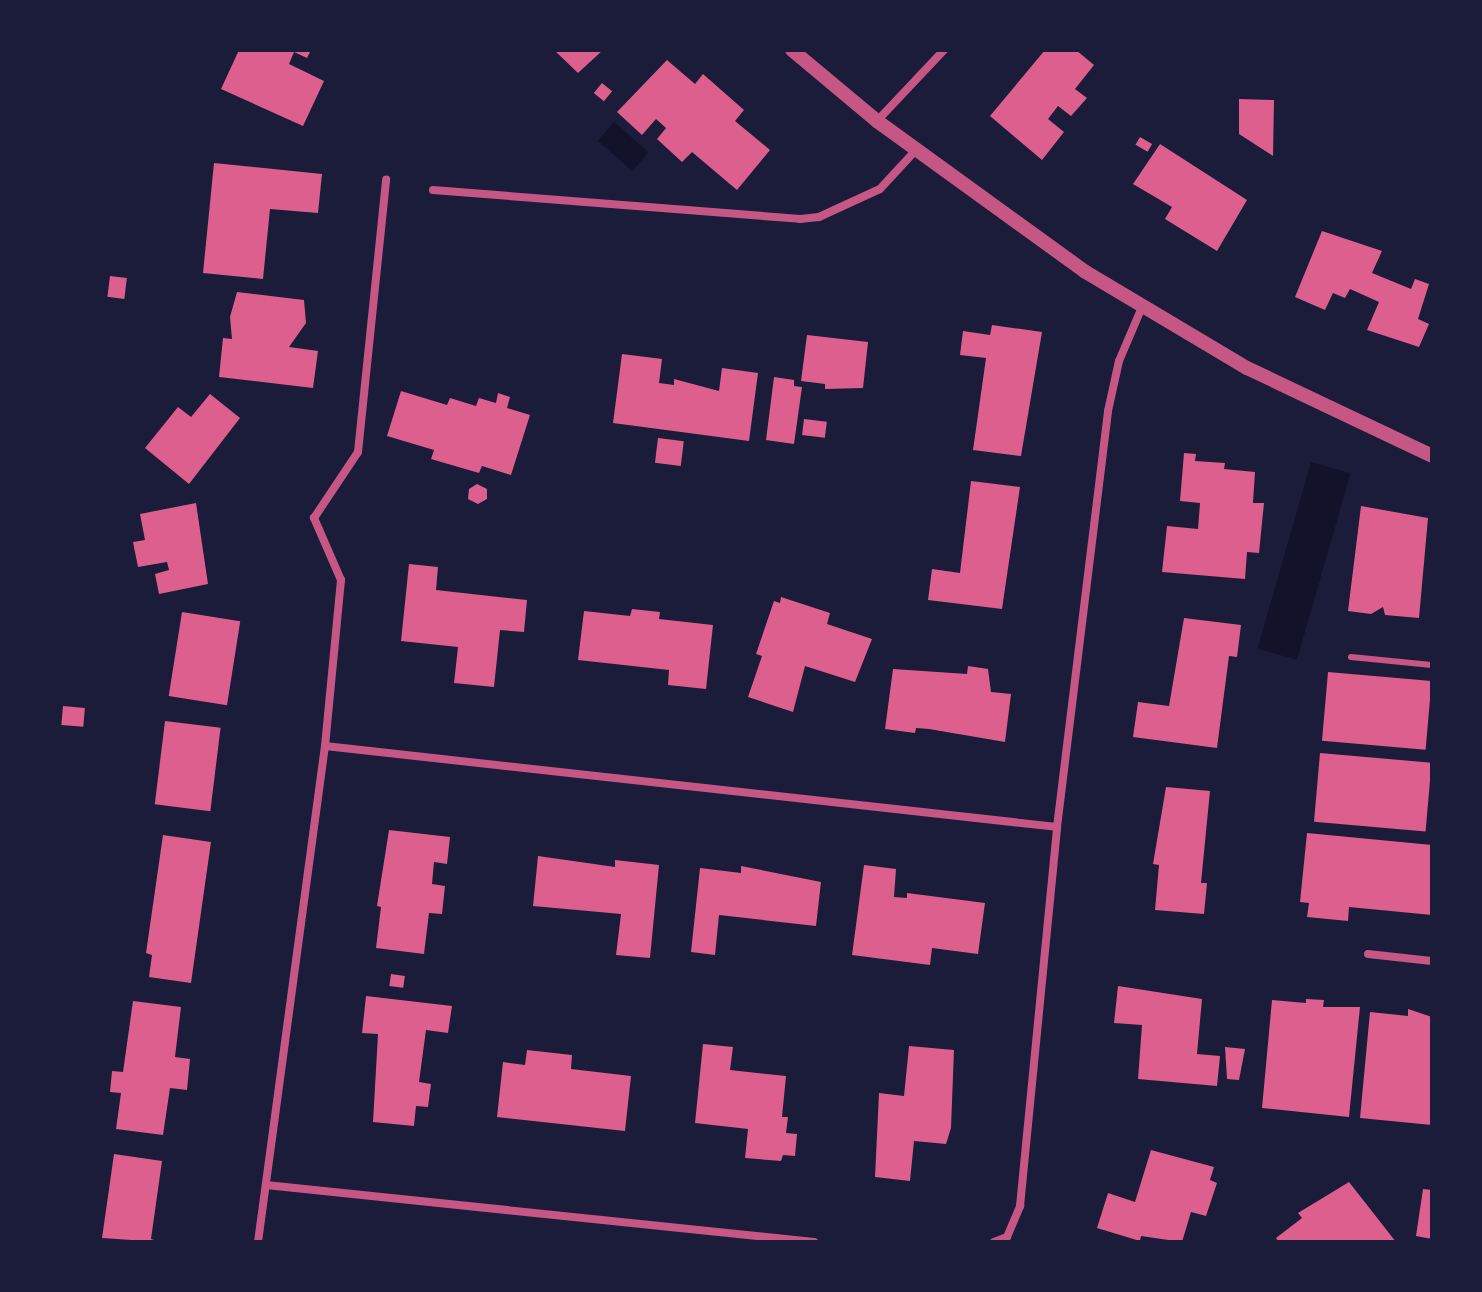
<!DOCTYPE html>
<html>
<head>
<meta charset="utf-8">
<style>
	body { margin:0 }
	#map { position:relative; width:1482px; height:1292px; overflow:hidden; background:#1b1b3a; font-family:"PT Sans",sans-serif }
	div>[style] { position:absolute }
	.water>* { inset:0; background:#12122b; transform-origin:0 0 }
	.building>* { inset:0; background:#dd5f8e; transform-origin:0 0 }
	.service>* { height:6px; margin:-3px; padding:0 3px; transform-origin:3px; border-radius:3px; background:#c65784 }
	.minor>* { height:8px; margin:-4px; padding:0 4px; transform-origin:4px; border-radius:4px; background:#c65784 }
	.tertiary>* { height:14px; margin:-7px; padding:0 7px; transform-origin:7px; border-radius:7px; background:#c65784 }
	span { translate:-50% -50%; white-space:nowrap; text-align:center; line-height:1.15; -webkit-text-stroke:7px #1b1b3a; paint-order:stroke }
	.frame { position:absolute; inset:0; border:52px solid #1b1b3a; pointer-events:none }
</style>
</head>
<body>
<div id="map">
	<div class="water">
		<div style="left:614px;top:122px;width:46px;height:25px;rotate:41deg"></div>
		<div style="left:1311px;top:462px;width:41px;height:194px;rotate:16deg"></div>
	</div>
	<div class="building">
		<div style="clip-path:polygon(239px 50px,311px 50px,307px 58px,294px 52px,289px 64px,324px 81px,303px 126px,221px 89px)"></div>
		<div style="clip-path:polygon(554px 50px,603px 50px,578px 73px)"></div>
		<div style="clip-path:polygon(1045px 50px,1076px 50px,1094px 65px,1075px 89px,1087px 98px,1071px 116px,1058px 106px,1048px 119px,1064px 132px,1042px 160px,990px 116px)"></div>
		<div style="clip-path:polygon(667px 60px,695px 84px,703px 74px,744px 110px,735px 121px,770px 150px,737px 190px,692px 152px,682px 162px,657px 139px,666px 128px,656px 119px,642px 135px,617px 112px)"></div>
		<div style="left:602px;top:83px;width:13px;height:13px;rotate:39deg"></div>
		<div style="clip-path:polygon(1239px 99px,1274px 100px,1273px 156px,1239px 134px)"></div>
		<div style="left:1140px;top:137px;width:14px;height:9px;rotate:30deg"></div>
		<div style="clip-path:polygon(1160px 144px,1247px 200px,1217px 251px,1165px 219px,1172px 207px,1133px 184px)"></div>
		<div style="clip-path:polygon(214px 163px,322px 174px,318px 213px,270px 209px,263px 279px,203px 273px)"></div>
		<div style="clip-path:polygon(1322px 231px,1382px 251px,1372px 273px,1411px 289px,1415px 279px,1429px 284px,1418px 319px,1429px 324px,1419px 347px,1367px 330px,1379px 302px,1350px 289px,1345px 298px,1333px 293px,1325px 310px,1295px 297px)"></div>
		<div style="left:110px;top:276px;width:17px;height:21px;rotate:7deg"></div>
		<div style="clip-path:polygon(237px 292px,304px 300px,306px 323px,289px 347px,318px 351px,313px 388px,219px 377px,223px 338px,232px 339px,230px 317px)"></div>
		<div style="clip-path:polygon(992px 325px,1042px 332px,1021px 456px,973px 450px,986px 358px,960px 355px,963px 331px,990px 335px)"></div>
		<div style="clip-path:polygon(807px 335px,868px 342px,863px 388px,825px 389px,825px 384px,801px 381px)"></div>
		<div style="clip-path:polygon(622px 354px,662px 359px,659px 383px,674px 385px,674px 379px,719px 391px,722px 368px,758px 373px,749px 441px,613px 423px)"></div>
		<div style="clip-path:polygon(774px 377px,794px 380px,794px 386px,802px 387px,794px 444px,766px 440px)"></div>
		<div style="clip-path:polygon(401px 391px,447px 405px,450px 398px,476px 406px,479px 398px,496px 403px,498px 393px,510px 397px,507px 408px,530px 415px,511px 475px,482px 466px,479px 473px,431px 459px,434px 450px,387px 436px)"></div>
		<div style="clip-path:polygon(210px 394px,240px 418px,189px 484px,145px 448px,178px 407px,191px 417px)"></div>
		<div style="left:804px;top:419px;width:23px;height:16px;rotate:7deg"></div>
		<div style="left:658px;top:438px;width:26px;height:25px;rotate:7deg"></div>
		<div style="clip-path:polygon(1184px 453px,1196px 454px,1195px 461px,1225px 463px,1224px 469px,1255px 472px,1253px 503px,1264px 503px,1259px 553px,1247px 552px,1245px 579px,1162px 572px,1167px 526px,1198px 529px,1200px 503px,1180px 501px)"></div>
		<div style="clip-path:polygon(971px 481px,1020px 487px,1002px 609px,928px 600px,932px 569px,960px 573px)"></div>
		<div style="clip-path:polygon(477px 484px,487px 489px,487px 499px,478px 504px,468px 499px,469px 489px)"></div>
		<div style="clip-path:polygon(196px 503px,208px 584px,159px 594px,155px 574px,169px 570px,167px 562px,138px 567px,133px 542px,145px 540px,140px 514px)"></div>
		<div style="clip-path:polygon(1361px 506px,1428px 518px,1419px 618px,1385px 615px,1383px 607px,1371px 614px,1348px 611px)"></div>
		<div style="clip-path:polygon(409px 564px,438px 567px,436px 590px,527px 600px,524px 632px,500px 630px,494px 687px,454px 683px,458px 647px,401px 641px)"></div>
		<div style="clip-path:polygon(781px 597px,830px 613px,827px 624px,872px 639px,855px 682px,805px 666px,793px 712px,748px 697px,762px 656px,756px 654px,774px 601px,780px 603px)"></div>
		<div style="clip-path:polygon(632px 609px,660px 612px,659px 619px,713px 625px,706px 689px,668px 685px,669px 670px,578px 660px,584px 611px,630px 616px)"></div>
		<div style="left:182px;top:612px;width:59px;height:85px;rotate:9deg"></div>
		<div style="clip-path:polygon(1184px 618px,1241px 625px,1237px 657px,1229px 656px,1217px 748px,1133px 737px,1138px 702px,1169px 706px)"></div>
		<div style="clip-path:polygon(968px 666px,988px 669px,991px 692px,1011px 694px,1005px 742px,929px 729px,916px 728px,915px 733px,885px 729px,893px 669px,967px 674px)"></div>
		<div style="left:1328px;top:672px;width:104px;height:69px;rotate:5deg"></div>
		<div style="left:63px;top:706px;width:22px;height:19px;rotate:5deg"></div>
		<div style="left:165px;top:721px;width:56px;height:84px;rotate:7deg"></div>
		<div style="left:1320px;top:753px;width:112px;height:69px;rotate:5deg"></div>
		<div style="clip-path:polygon(1166px 787px,1210px 791px,1201px 883px,1207px 883px,1204px 914px,1155px 910px,1159px 865px,1153px 864px)"></div>
		<div style="clip-path:polygon(389px 830px,450px 837px,447px 864px,434px 862px,432px 884px,445px 886px,442px 914px,429px 913px,424px 954px,376px 948px,381px 907px,377px 906px)"></div>
		<div style="clip-path:polygon(1307px 833px,1432px 845px,1432px 915px,1349px 907px,1348px 921px,1307px 917px,1309px 903px,1300px 902px)"></div>
		<div style="clip-path:polygon(163px 835px,211px 842px,191px 983px,149px 977px,152px 955px,146px 953px)"></div>
		<div style="clip-path:polygon(538px 856px,615px 867px,615px 860px,659px 865px,650px 958px,616px 955px,621px 914px,533px 906px)"></div>
		<div style="clip-path:polygon(864px 865px,896px 869px,894px 897px,907px 898px,907px 893px,985px 903px,978px 954px,932px 948px,930px 965px,852px 955px)"></div>
		<div style="clip-path:polygon(741px 866px,821px 882px,816px 926px,719px 915px,715px 955px,691px 952px,700px 868px,741px 873px)"></div>
		<div style="left:391px;top:974px;width:14px;height:12px;rotate:8deg"></div>
		<div style="clip-path:polygon(1118px 986px,1202px 999px,1197px 1054px,1220px 1056px,1217px 1086px,1138px 1079px,1142px 1025px,1114px 1023px)"></div>
		<div style="clip-path:polygon(366px 996px,452px 1006px,448px 1033px,426px 1030px,419px 1082px,431px 1084px,428px 1107px,416px 1106px,414px 1126px,373px 1122px,378px 1034px,362px 1033px)"></div>
		<div style="clip-path:polygon(1306px 999px,1324px 1000px,1323px 1007px,1360px 1007px,1349px 1117px,1262px 1108px,1272px 1000px,1306px 1003px)"></div>
		<div style="clip-path:polygon(133px 1001px,181px 1007px,175px 1057px,190px 1059px,187px 1090px,170px 1088px,163px 1135px,116px 1129px,121px 1093px,110px 1092px,112px 1071px,123px 1072px)"></div>
		<div style="clip-path:polygon(1408px 1009px,1432px 1017px,1432px 1125px,1360px 1118px,1370px 1012px,1408px 1016px)"></div>
		<div style="clip-path:polygon(703px 1044px,733px 1047px,730px 1070px,786px 1076px,782px 1117px,788px 1117px,786px 1133px,797px 1134px,795px 1156px,783px 1155px,781px 1161px,745px 1158px,748px 1129px,695px 1123px)"></div>
		<div style="clip-path:polygon(909px 1046px,954px 1050px,951px 1128px,946px 1144px,914px 1141px,910px 1181px,875px 1177px,879px 1093px,904px 1096px)"></div>
		<div style="clip-path:polygon(1225px 1047px,1245px 1049px,1239px 1080px,1227px 1079px)"></div>
		<div style="clip-path:polygon(527px 1050px,572px 1055px,571px 1069px,631px 1076px,625px 1131px,497px 1117px,503px 1062px,525px 1065px)"></div>
		<div style="clip-path:polygon(1151px 1150px,1214px 1167px,1210px 1180px,1217px 1183px,1206px 1216px,1191px 1212px,1182px 1242px,1141px 1236px,1140px 1241px,1097px 1228px,1108px 1193px,1135px 1202px)"></div>
		<div style="clip-path:polygon(114px 1154px,162px 1161px,151px 1239px,161px 1242px,102px 1238px)"></div>
		<div style="clip-path:polygon(1349px 1182px,1396px 1242px,1279px 1242px,1276px 1238px,1302px 1218px,1298px 1213px)"></div>
		<div style="clip-path:polygon(1423px 1189px,1432px 1190px,1432px 1239px,1416px 1236px)"></div>
	</div>
	<div class="service">
		<div style="left:1351px;top:657px;width:81px;rotate:5.6deg"></div>
	</div>
	<div class="minor">
		<div style="left:877px;top:121px;width:98px;rotate:-46.7deg"></div>
		<div style="left:433px;top:190px;width:368px;rotate:4.5deg"></div>
		<div style="left:800px;top:219px;width:19px;rotate:-6deg"></div>
		<div style="left:819px;top:217px;width:67px;rotate:-24.7deg"></div>
		<div style="left:880px;top:189px;width:53px;rotate:-47.3deg"></div>
		<div style="left:325px;top:746px;width:736px;rotate:6.31deg"></div>
		<div style="left:1368px;top:954px;width:64px;rotate:6.2deg"></div>
		<div style="left:266px;top:1185px;width:551px;rotate:5.94deg"></div>
		<div style="left:258px;top:1242px;width:501px;rotate:-82.31deg"></div>
		<div style="left:325px;top:746px;width:167px;rotate:-84.5deg"></div>
		<div style="left:341px;top:580px;width:68px;rotate:-113.5deg"></div>
		<div style="left:314px;top:518px;width:79px;rotate:-56.3deg"></div>
		<div style="left:358px;top:452px;width:274px;rotate:-84.1deg"></div>
		<div style="left:994px;top:1242px;width:14px;rotate:-21deg"></div>
		<div style="left:1007px;top:1237px;width:34px;rotate:-67deg"></div>
		<div style="left:1020px;top:1206px;width:381px;rotate:-84.4deg"></div>
		<div style="left:1057px;top:827px;width:419px;rotate:-83deg"></div>
		<div style="left:1108px;top:411px;width:51px;rotate:-77.6deg"></div>
		<div style="left:1119px;top:361px;width:59px;rotate:-66.9deg"></div>
	</div>
	<div class="tertiary">
		<div style="left:792px;top:50px;width:111px;rotate:39.9deg"></div>
		<div style="left:877px;top:121px;width:256px;rotate:35.9deg"></div>
		<div style="left:1084px;top:271px;width:190px;rotate:30.8deg"></div>
		<div style="left:1247px;top:368px;width:205px;rotate:25.4deg"></div>
	</div>
	<div class="frame"></div>
</div>
</body>
</html>
